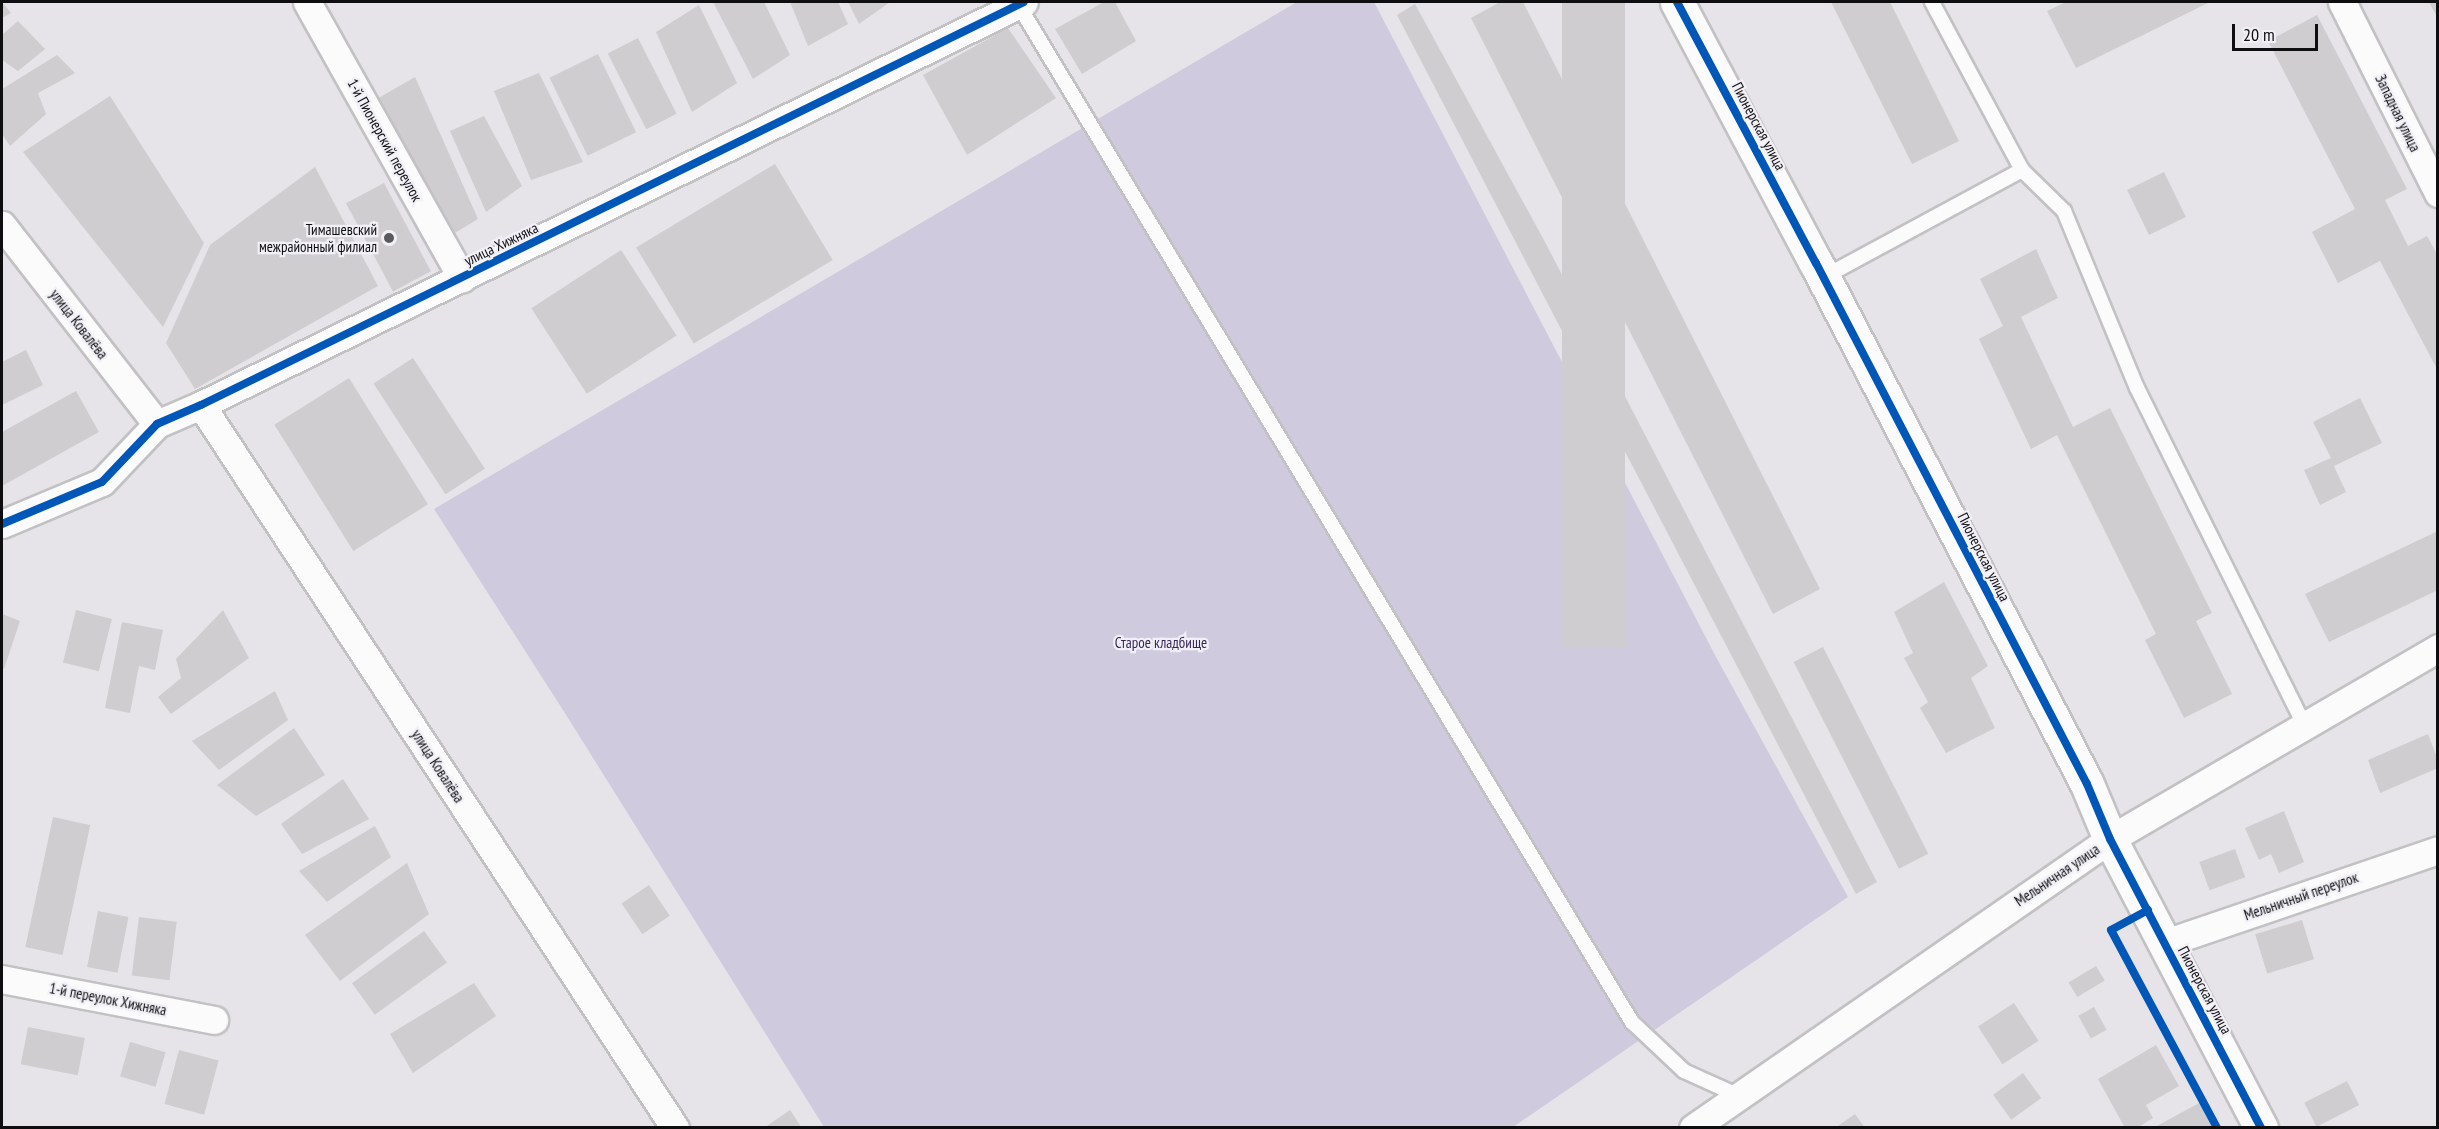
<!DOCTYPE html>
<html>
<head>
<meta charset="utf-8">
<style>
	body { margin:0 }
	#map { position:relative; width:2439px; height:1129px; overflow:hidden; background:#e6e4e8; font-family:"PT Sans Narrow",sans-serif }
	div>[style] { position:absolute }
	.green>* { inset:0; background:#cfcadd }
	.building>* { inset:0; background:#cfcdcf; transform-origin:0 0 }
	.roads { filter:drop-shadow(2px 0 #c2c1c4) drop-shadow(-2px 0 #c2c1c4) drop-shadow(0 2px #c2c1c4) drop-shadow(0 -2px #c2c1c4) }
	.service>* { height:14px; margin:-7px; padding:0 7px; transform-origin:7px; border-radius:7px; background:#fbfbfc }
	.minor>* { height:27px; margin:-13.5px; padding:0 13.5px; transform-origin:13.5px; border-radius:13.5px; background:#fbfbfc }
	.tertiary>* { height:33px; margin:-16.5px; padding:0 16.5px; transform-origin:16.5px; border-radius:16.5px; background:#fbfbfc }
	.cycleway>* { height:8px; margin:-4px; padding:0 4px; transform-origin:4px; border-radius:4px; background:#0057b8 }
	.dots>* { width:16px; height:16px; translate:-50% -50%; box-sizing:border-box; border:3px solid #f2f0f7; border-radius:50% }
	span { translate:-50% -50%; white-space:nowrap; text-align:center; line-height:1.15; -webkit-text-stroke:4.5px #f2f0f7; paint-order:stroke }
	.street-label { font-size:15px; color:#0e0e10 }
	.poi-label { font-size:15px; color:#0e0e10 }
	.right { translate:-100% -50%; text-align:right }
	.park-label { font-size:15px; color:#382659 }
	.frame { position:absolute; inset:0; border:3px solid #0e0e10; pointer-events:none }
	.scale { position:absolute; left:2232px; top:24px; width:86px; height:27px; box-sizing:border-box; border:3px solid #0e0e10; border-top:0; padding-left:8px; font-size:18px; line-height:21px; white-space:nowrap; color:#0e0e10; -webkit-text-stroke:4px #f2f0f7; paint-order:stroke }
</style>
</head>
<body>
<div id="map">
	<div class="green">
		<div style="clip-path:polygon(1297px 2px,1374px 2px,1716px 657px,1848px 897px,1513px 1127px,824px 1127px,563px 710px,434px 509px)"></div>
	</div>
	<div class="building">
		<div style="clip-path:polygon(2px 2px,11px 13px,2px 18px)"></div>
		<div style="clip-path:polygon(713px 2px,764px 2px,790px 55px,753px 79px)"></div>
		<div style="clip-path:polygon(790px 2px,838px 2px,848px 24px,808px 46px)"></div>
		<div style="clip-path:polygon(848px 2px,890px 2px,859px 24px)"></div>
		<div style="clip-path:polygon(1104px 2px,1115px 2px,1136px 41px,1082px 74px,1055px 29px)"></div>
		<div style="clip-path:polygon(1500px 2px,1523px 2px,1820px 589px,1773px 614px,1471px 18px)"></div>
		<div style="left:1562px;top:2px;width:63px;height:646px"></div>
		<div style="clip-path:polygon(1831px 2px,1890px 2px,1959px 141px,1912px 164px)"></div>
		<div style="clip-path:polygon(2066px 2px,2210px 2px,2076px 68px,2047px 11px)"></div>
		<div style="clip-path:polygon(2429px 2px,2438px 2px,2438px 19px)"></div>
		<div style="clip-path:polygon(1415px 4px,1545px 242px,1877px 882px,1856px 894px,1397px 15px)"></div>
		<div style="clip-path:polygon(699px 5px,737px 83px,692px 112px,656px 32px)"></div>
		<div style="clip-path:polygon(2317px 15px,2407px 189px,2385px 200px,2408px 246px,2427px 236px,2438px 256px,2438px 371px,2380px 261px,2338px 283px,2312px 232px,2355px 209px,2268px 41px)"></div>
		<div style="clip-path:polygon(18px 21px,45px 49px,18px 71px,2px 60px,2px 35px)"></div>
		<div style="clip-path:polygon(1008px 28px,1056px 98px,967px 155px,923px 75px)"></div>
		<div style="left:638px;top:38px;width:85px;height:34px;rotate:63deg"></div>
		<div style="left:598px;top:54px;width:87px;height:54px;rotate:64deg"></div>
		<div style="clip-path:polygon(57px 55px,75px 73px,38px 93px,46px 114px,10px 146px,2px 134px,2px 89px)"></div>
		<div style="clip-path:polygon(539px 73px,583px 162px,531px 180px,494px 91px)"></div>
		<div style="clip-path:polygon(415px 77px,478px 219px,450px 236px,375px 100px)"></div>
		<div style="clip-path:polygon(110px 96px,204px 243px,163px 327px,23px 152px)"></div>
		<div style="clip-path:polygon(484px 116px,522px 186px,486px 212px,450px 131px)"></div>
		<div style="left:775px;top:164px;width:112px;height:162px;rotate:59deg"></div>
		<div style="clip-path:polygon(315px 167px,378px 286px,195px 389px,166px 343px,210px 245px)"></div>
		<div style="left:2164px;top:172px;width:50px;height:41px;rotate:64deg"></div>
		<div style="left:384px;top:183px;width:100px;height:43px;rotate:62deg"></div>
		<div style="clip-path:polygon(2036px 249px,2058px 298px,2021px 317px,2073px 427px,2110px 408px,2212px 613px,2196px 621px,2232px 694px,2184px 718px,2145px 640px,2156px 634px,2057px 435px,2031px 449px,1979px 339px,2003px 326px,1980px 279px)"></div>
		<div style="left:621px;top:250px;width:102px;height:107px;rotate:57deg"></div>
		<div style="clip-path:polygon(26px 350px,43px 385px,2px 405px,2px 362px)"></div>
		<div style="left:413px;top:358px;width:132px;height:47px;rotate:57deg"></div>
		<div style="left:349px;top:378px;width:149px;height:88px;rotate:58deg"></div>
		<div style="clip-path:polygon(76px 391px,99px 432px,2px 486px,2px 432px)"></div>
		<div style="clip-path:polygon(2360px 398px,2382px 443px,2334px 466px,2346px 492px,2320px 505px,2304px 470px,2331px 458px,2313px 422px)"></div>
		<div style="clip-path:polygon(2438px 531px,2438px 590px,2329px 642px,2305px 594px)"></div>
		<div style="clip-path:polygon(1944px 582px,1988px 666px,1971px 678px,1995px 728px,1946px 753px,1920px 708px,1928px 702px,1904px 658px,1913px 653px,1894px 612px)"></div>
		<div style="left:76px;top:610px;width:37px;height:54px;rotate:14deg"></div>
		<div style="clip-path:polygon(223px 610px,249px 658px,171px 714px,158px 697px,181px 678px,176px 659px)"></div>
		<div style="clip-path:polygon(2px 614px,20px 621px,4px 669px,2px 668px)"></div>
		<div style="clip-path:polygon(122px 622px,163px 630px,155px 670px,139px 666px,130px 713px,105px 708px)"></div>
		<div style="left:1823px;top:647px;width:232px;height:33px;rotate:63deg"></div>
		<div style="clip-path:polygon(275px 691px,288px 720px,219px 770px,192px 741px)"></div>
		<div style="clip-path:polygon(294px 728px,325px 775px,256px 816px,217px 785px)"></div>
		<div style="clip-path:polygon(2428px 734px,2438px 760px,2438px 768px,2380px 793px,2368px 760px)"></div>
		<div style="clip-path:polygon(343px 779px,369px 819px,302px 854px,281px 824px)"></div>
		<div style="clip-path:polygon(2284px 811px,2304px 862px,2279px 873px,2271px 854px,2259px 860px,2245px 828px)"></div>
		<div style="left:53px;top:817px;width:38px;height:133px;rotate:12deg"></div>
		<div style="clip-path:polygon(375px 826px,391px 857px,327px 902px,299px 871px)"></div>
		<div style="left:2235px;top:849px;width:30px;height:38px;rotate:70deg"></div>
		<div style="clip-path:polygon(407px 863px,429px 914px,340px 981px,305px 935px)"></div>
		<div style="left:649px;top:885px;width:37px;height:33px;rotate:56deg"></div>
		<div style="left:98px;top:911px;width:31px;height:57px;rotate:11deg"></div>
		<div style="left:139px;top:917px;width:38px;height:59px;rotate:7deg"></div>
		<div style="left:2302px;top:920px;width:41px;height:49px;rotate:73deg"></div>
		<div style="left:424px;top:931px;width:39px;height:89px;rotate:54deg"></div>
		<div style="left:2096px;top:966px;width:17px;height:32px;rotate:59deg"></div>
		<div style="clip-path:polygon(474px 983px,496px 1016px,413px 1073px,390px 1034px)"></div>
		<div style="left:2014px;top:1003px;width:45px;height:43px;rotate:57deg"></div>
		<div style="left:2094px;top:1007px;width:26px;height:18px;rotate:61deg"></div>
		<div style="left:28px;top:1027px;width:58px;height:38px;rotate:11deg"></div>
		<div style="left:130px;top:1042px;width:37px;height:36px;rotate:16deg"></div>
		<div style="clip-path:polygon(2156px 1045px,2179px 1086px,2146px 1105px,2153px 1118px,2137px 1128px,2125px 1128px,2098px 1079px)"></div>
		<div style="left:179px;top:1050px;width:41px;height:56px;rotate:15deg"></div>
		<div style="left:2023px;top:1073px;width:31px;height:37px;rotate:54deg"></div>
		<div style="left:2347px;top:1081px;width:27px;height:48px;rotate:63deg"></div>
		<div style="clip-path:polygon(2201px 1102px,2212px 1126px,2209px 1128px,2153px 1128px)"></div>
		<div style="clip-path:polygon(790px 1110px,802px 1128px,764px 1128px)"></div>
		<div style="clip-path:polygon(1855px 1114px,1865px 1128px,1835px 1128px)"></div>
	</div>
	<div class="roads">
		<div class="service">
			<div style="left:1019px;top:6px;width:1187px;rotate:58.9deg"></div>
			<div style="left:1632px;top:1022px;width:71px;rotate:43.3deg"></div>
			<div style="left:1684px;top:1071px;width:58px;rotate:24.4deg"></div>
			<div style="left:2022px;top:170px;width:59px;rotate:44.3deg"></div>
			<div style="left:2064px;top:211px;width:191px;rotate:67.6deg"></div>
			<div style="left:2137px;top:388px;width:376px;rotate:63.6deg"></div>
			<div style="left:1824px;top:277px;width:225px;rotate:-28.4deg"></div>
			<div style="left:2022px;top:170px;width:191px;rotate:-118.2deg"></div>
		</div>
		<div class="minor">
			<div style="left:307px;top:2px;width:317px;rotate:60.7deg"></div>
			<div style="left:2342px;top:2px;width:214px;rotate:63.3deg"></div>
			<div style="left:2px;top:225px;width:252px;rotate:52.1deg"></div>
			<div style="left:201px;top:405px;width:865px;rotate:56.75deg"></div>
			<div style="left:2px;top:524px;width:108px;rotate:-22.8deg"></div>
			<div style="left:102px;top:482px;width:80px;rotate:-46.5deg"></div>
			<div style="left:157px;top:424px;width:48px;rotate:-23.4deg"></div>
			<div style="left:201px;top:405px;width:916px;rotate:-26.09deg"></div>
			<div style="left:2165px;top:943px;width:288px;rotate:-18.8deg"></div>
			<div style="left:2px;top:979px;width:216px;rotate:10.9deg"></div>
			<div style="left:1693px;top:1128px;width:507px;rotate:-34.72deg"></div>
			<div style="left:2110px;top:839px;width:380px;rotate:-30.2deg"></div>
		</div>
		<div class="tertiary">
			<div style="left:1677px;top:2px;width:296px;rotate:62deg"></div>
			<div style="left:1816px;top:263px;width:587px;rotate:62.52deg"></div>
			<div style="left:2087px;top:784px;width:60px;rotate:67.3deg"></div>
			<div style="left:2110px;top:839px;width:326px;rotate:62.4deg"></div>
		</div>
	</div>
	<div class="cycleway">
		<div style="left:1677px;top:2px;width:296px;rotate:62deg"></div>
		<div style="left:1816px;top:263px;width:587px;rotate:62.52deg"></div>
		<div style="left:2087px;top:784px;width:60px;rotate:67.3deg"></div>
		<div style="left:2110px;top:839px;width:326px;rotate:62.4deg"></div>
		<div style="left:2px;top:524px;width:108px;rotate:-22.8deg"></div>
		<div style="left:102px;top:482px;width:80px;rotate:-46.5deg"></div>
		<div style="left:157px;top:424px;width:48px;rotate:-23.4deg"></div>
		<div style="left:201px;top:405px;width:916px;rotate:-26.09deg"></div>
		<div style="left:2148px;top:910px;width:42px;rotate:151.6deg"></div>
		<div style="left:2111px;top:930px;width:225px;rotate:61.8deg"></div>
	</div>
	<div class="dots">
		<div style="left:389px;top:238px;background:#5a595c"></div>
	</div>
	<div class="street-label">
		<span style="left:2398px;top:113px;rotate:64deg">Западная улица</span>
		<span style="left:1759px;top:126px;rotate:62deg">Пионерская улица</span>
		<span style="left:385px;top:140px;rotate:61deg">1-й Пионерский переулок</span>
		<span style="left:501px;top:244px;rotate:-26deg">улица Хижняка</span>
		<span style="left:79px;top:324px;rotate:52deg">улица Ковалёва</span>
		<span style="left:1984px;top:557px;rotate:63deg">Пионерская улица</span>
		<span style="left:438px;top:766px;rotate:57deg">улица Ковалёва</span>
		<span style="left:2057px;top:875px;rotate:-34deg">Мельничная улица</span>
		<span style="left:2301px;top:896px;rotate:-19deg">Мельничный переулок</span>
		<span style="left:2205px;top:990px;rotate:62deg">Пионерская улица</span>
		<span style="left:108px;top:999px;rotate:11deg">1-й переулок Хижняка</span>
	</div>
	<div class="poi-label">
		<span class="right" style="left:377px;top:238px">Тимашевский<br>межрайонный филиал</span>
	</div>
	<div class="park-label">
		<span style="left:1161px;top:643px">Старое кладбище</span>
	</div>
	<div class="frame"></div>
	<div class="scale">20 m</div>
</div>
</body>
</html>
